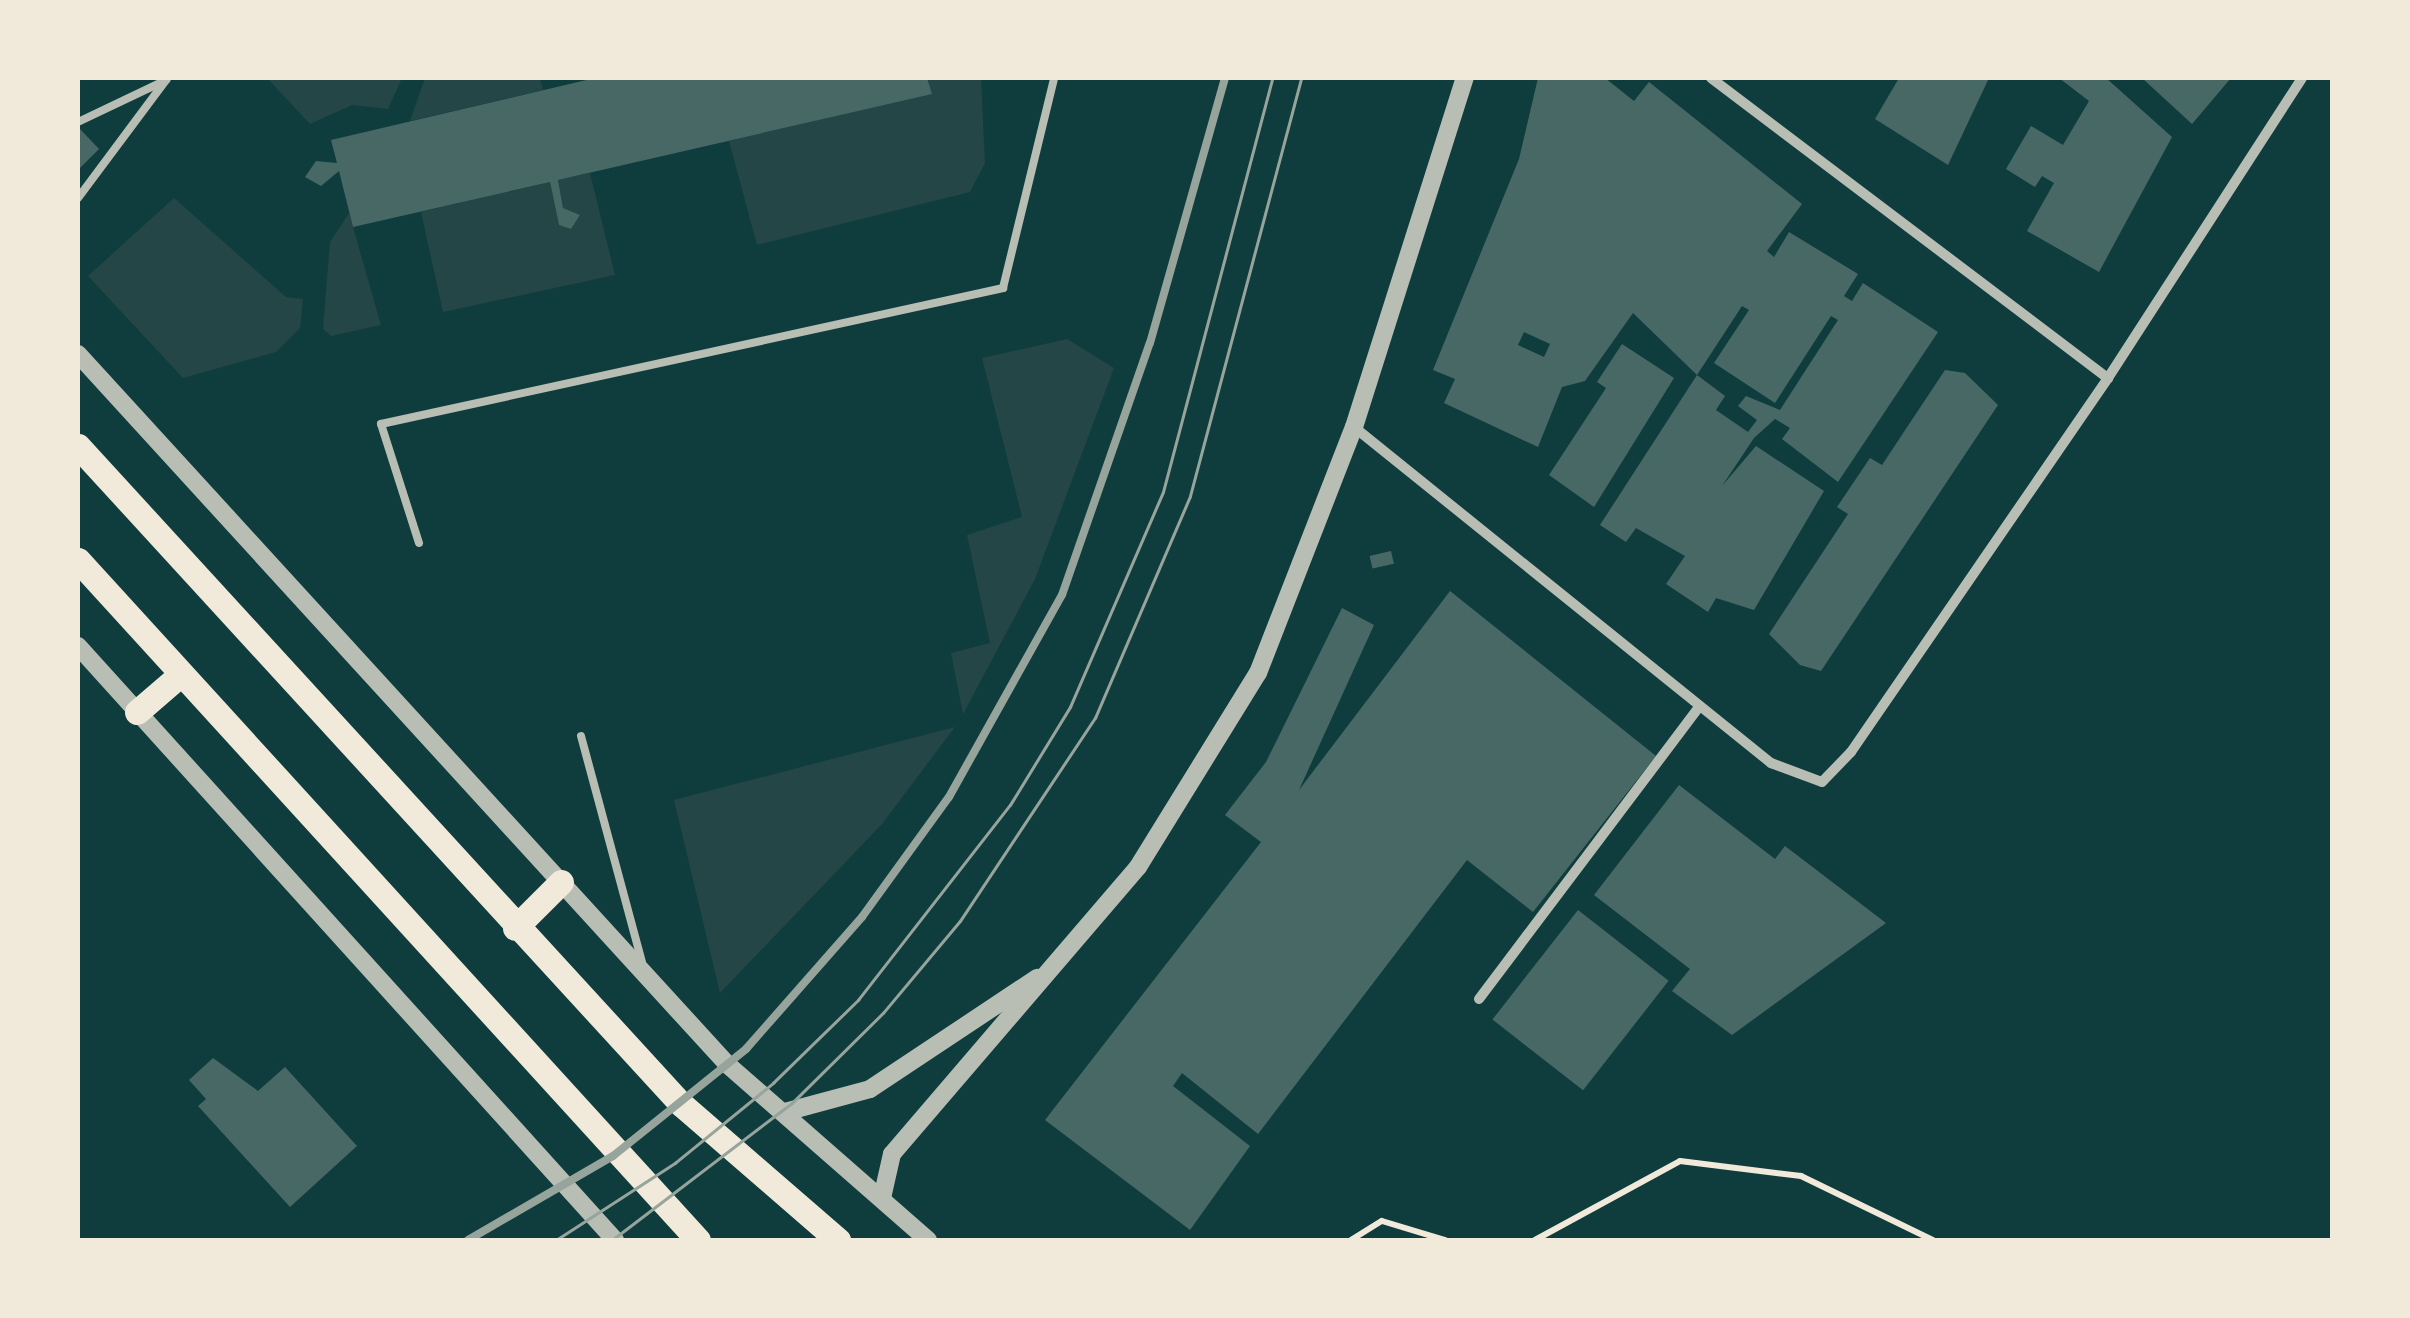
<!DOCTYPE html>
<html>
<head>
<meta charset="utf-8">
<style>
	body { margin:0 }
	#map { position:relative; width:2410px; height:1318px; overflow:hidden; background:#0f3d3e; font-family:Lora,serif }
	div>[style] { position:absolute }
	.green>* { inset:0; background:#244646 }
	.building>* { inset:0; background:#486865; transform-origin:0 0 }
	.path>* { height:6px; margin:-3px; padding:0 3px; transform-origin:3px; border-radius:3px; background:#f1e9da }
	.service>* { height:8px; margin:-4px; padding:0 4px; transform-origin:4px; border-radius:4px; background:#b8beb3 }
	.minor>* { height:10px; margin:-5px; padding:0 5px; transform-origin:5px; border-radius:5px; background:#b8beb3 }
	.tertiary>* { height:18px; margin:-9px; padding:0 9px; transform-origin:9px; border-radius:9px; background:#b8beb3 }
	.primary>* { height:25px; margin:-12.5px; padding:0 12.5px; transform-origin:12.5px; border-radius:12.5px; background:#f1e9da }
	.tram>* { height:2.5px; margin:-1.25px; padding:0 1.25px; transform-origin:1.25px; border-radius:1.25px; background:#97a49c }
	.rail>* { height:8px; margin:-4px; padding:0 4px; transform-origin:4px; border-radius:4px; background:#97a49c }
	span { translate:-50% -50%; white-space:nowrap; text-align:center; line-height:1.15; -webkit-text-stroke:10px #f1e9da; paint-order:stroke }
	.frame { position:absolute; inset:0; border:80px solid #f1e9da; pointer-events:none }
</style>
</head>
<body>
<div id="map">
	<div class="green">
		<div style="clip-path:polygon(267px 78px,402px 78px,388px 109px,352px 105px,310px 124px)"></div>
		<div style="clip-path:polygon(425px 78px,540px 78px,543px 90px,410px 121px)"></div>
		<div style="clip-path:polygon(927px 78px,981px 78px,985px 163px,970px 192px,757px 245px,729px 141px,931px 93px)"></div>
		<div style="clip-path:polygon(590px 173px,615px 275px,443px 312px,421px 212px,550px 182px,559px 225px,571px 229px,580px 215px,563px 208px,558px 180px)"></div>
		<div style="clip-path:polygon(174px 198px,286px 297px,303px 299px,300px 328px,276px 352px,183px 378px,88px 276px)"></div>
		<div style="clip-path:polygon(349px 213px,381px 325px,331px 336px,323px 329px,330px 242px)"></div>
		<div style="clip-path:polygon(1067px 339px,1114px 368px,1035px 579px,963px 714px,951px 653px,990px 643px,967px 535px,1022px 517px,982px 358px)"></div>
		<div style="clip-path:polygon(955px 727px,882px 824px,720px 993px,674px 800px)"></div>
	</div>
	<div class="building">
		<div style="clip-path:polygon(595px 78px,927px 78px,932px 94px,558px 180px,563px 208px,580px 215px,571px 229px,559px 225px,550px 182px,353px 227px,339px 171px,321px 186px,305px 177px,316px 161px,337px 163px,331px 140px)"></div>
		<div style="clip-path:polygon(evenodd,1538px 78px,1605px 78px,1634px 101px,1649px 82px,1802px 204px,1767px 251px,1774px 257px,1789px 232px,1858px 274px,1844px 296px,1852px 301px,1863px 283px,1938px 332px,1838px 482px,1782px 439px,1790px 428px,1775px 419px,1754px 438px,1722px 486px,1756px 446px,1824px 491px,1754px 610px,1716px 598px,1708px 612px,1666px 584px,1685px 556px,1636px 528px,1626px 542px,1600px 525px,1697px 375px,1725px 396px,1716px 410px,1748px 432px,1757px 420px,1738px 406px,1746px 396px,1780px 410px,1838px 320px,1831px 316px,1775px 403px,1714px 363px,1749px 310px,1742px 306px,1697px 375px,1633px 313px,1585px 381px,1562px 387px,1538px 447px,1444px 403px,1455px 379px,1433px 370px,1519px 159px,1538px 78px,1524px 332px,1550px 344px,1544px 357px,1518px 345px,1524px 332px)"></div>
		<div style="clip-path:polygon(1899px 78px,1989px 78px,1948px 165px,1875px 119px)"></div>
		<div style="clip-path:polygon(2059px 78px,2106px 78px,2172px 137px,2099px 272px,2027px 231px,2054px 183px,2042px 176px,2035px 187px,2006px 169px,2031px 126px,2063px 145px,2089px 101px)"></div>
		<div style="clip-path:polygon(2142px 78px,2231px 78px,2192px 124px)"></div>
		<div style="clip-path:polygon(80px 129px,99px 149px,78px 170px,78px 132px)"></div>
		<div style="clip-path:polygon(1622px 344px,1674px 378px,1594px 507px,1549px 475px,1606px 388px,1597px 382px)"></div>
		<div style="clip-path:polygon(1945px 370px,1965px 373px,1998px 405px,1821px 671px,1800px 665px,1769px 634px,1848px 514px,1837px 507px,1870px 458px,1882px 465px)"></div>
		<div style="left:1391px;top:551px;width:13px;height:22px;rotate:77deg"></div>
		<div style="clip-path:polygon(1450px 591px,1656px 756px,1533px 912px,1467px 860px,1258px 1134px,1182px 1073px,1173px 1086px,1250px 1146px,1190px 1230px,1045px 1120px,1261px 842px,1225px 815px,1266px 762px,1342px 608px,1374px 625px,1299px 790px)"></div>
		<div style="clip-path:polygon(1679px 785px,1775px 859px,1785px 846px,1886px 923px,1732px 1035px,1672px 991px,1690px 969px,1594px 895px)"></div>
		<div style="left:1578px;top:910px;width:115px;height:139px;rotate:38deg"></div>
		<div style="clip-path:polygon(213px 1058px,258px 1091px,285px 1067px,357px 1146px,290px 1207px,198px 1106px,206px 1099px,189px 1080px)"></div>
	</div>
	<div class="path">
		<div style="left:1351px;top:1240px;width:36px;rotate:-32deg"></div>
		<div style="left:1382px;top:1221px;width:66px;rotate:16.8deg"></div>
		<div style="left:1535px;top:1240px;width:165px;rotate:-28.6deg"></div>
		<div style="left:1680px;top:1161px;width:122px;rotate:7.1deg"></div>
		<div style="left:1801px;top:1176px;width:147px;rotate:25.9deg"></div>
	</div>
	<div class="service">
		<div style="left:78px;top:122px;width:98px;rotate:-25.5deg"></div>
		<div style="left:166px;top:80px;width:147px;rotate:126.7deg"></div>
		<div style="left:419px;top:543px;width:125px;rotate:-107.7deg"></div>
		<div style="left:381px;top:424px;width:637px;rotate:-12.33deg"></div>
		<div style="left:1003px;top:288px;width:216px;rotate:-76.3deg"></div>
		<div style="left:581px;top:736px;width:234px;rotate:74.9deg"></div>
	</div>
	<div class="minor">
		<div style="left:1711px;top:78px;width:498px;rotate:37.1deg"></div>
		<div style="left:1354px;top:427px;width:536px;rotate:38.86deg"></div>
		<div style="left:1771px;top:763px;width:54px;rotate:20.4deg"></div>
		<div style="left:1822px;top:782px;width:42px;rotate:-46deg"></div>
		<div style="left:1851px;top:752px;width:454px;rotate:-55.5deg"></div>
		<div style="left:2108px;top:378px;width:357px;rotate:-57.1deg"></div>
		<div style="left:1479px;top:999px;width:364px;rotate:-53deg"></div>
	</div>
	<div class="tertiary">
		<div style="left:78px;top:354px;width:963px;rotate:47.57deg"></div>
		<div style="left:728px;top:1065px;width:266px;rotate:41.2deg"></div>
		<div style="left:78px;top:646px;width:801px;rotate:47.89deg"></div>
		<div style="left:785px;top:1112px;width:88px;rotate:-15.1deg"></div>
		<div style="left:870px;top:1089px;width:201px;rotate:-33.6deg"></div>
		<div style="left:882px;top:1198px;width:45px;rotate:-77.2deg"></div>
		<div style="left:892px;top:1154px;width:378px;rotate:-49.4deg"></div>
		<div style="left:1138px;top:867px;width:228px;rotate:-58.3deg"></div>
		<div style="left:1258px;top:673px;width:264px;rotate:-68.7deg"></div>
		<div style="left:1354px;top:427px;width:366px;rotate:-72.4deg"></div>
	</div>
	<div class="primary">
		<div style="left:78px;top:446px;width:893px;rotate:47.5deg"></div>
		<div style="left:681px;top:1104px;width:208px;rotate:40.9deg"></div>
		<div style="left:78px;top:560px;width:920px;rotate:47.64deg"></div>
		<div style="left:137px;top:712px;width:58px;rotate:-40.8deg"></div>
		<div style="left:515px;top:928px;width:65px;rotate:-45deg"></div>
	</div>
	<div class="tram">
		<div style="left:556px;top:1240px;width:142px;rotate:-32.9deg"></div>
		<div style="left:675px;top:1163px;width:127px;rotate:-39.2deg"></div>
		<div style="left:773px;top:1083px;width:119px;rotate:-44.3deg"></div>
		<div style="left:858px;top:1000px;width:247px;rotate:-52.1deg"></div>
		<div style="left:1010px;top:805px;width:115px;rotate:-58.5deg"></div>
		<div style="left:1070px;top:707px;width:234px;rotate:-66.6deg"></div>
		<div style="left:1163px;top:492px;width:428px;rotate:-75.2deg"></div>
		<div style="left:612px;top:1240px;width:226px;rotate:-37.3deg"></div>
		<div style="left:792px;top:1103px;width:128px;rotate:-44.7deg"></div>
		<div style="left:883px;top:1013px;width:120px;rotate:-50.1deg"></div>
		<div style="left:960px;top:921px;width:244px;rotate:-56.4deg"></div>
		<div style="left:1095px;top:718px;width:241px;rotate:-66.8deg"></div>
		<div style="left:1190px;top:496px;width:432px;rotate:-75.1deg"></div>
	</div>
	<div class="rail">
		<div style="left:468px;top:1240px;width:168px;rotate:-30.1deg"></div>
		<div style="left:613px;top:1156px;width:171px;rotate:-38.8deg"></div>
		<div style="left:746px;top:1049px;width:176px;rotate:-48.7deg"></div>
		<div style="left:862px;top:917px;width:148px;rotate:-54.1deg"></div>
		<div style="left:949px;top:797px;width:231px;rotate:-60.8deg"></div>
		<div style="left:1062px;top:595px;width:267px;rotate:-70.8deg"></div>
		<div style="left:1150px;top:343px;width:275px;rotate:-74.2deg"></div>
	</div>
	<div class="frame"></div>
</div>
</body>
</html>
